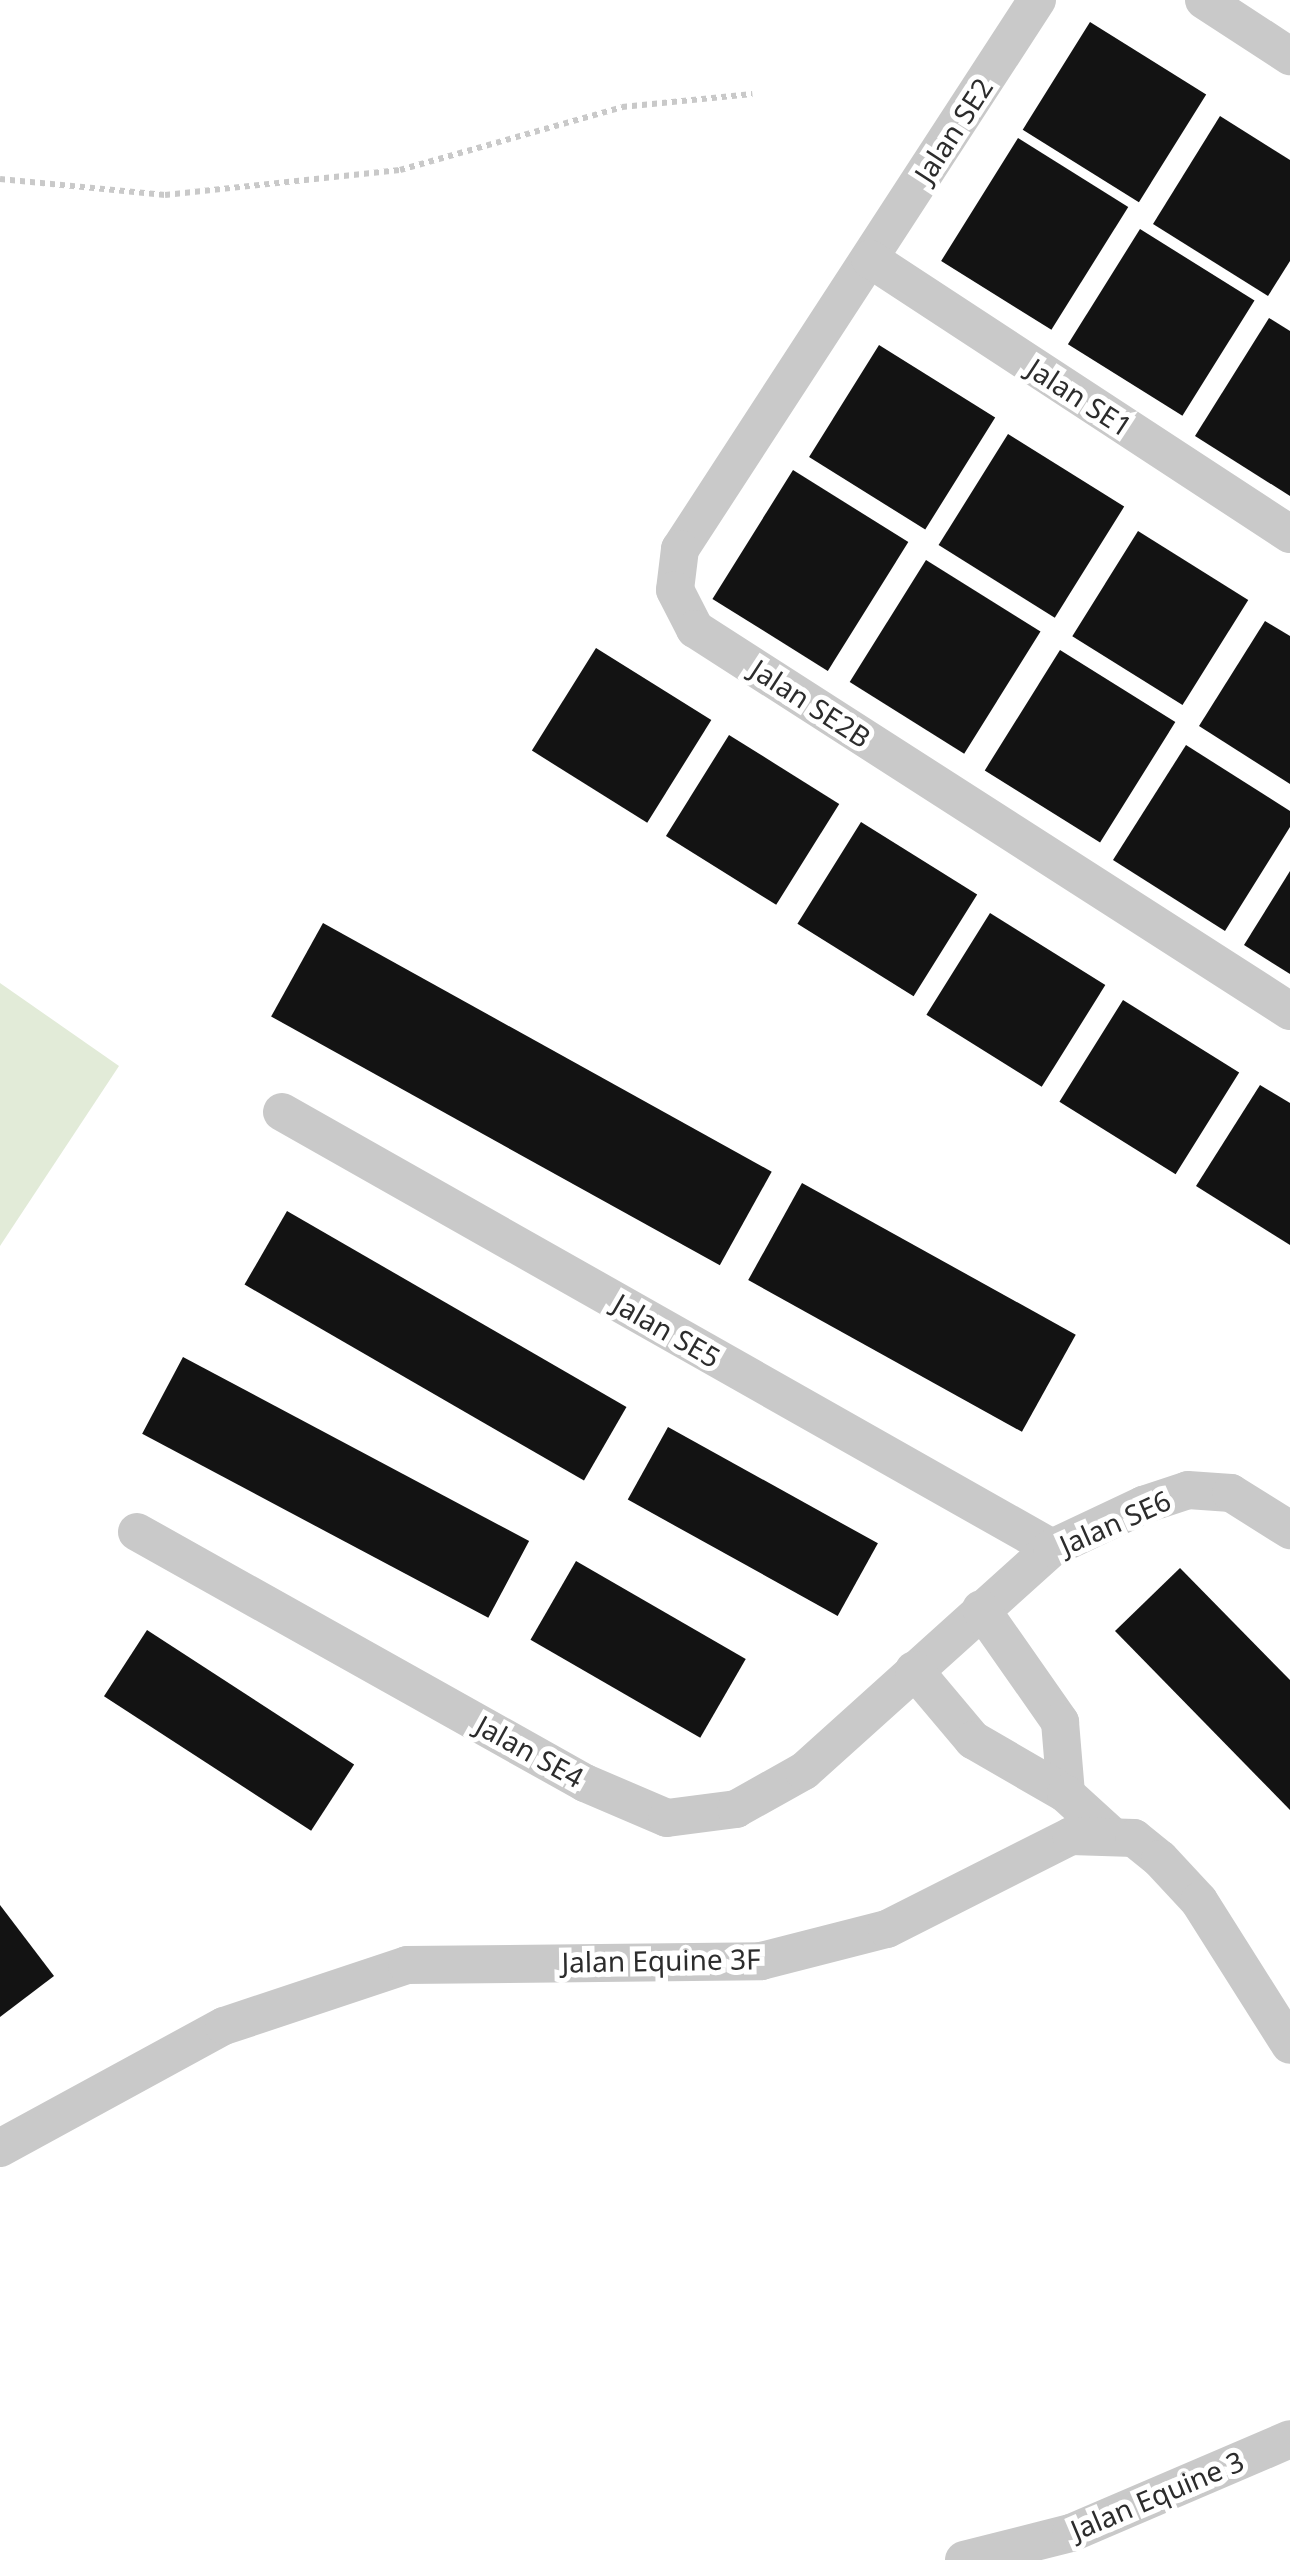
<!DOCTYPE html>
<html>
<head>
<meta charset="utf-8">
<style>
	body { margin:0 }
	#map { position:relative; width:1290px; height:2560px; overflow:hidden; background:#fff; font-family:"Noto Sans",sans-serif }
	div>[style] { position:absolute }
	.green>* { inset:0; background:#e2ebd8 }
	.building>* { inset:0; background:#131313; transform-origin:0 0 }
	.path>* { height:6px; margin-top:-3px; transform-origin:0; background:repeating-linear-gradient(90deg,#c9c9c9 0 5px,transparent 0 10px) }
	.street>* { height:38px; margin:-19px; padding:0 19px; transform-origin:19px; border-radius:19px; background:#c9c9c9 }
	span { translate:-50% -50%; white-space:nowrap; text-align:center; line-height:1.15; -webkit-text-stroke:10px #fff; paint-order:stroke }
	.street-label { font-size:28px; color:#2c2c2c }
</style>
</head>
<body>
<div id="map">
	<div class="green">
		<div style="clip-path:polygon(0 983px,119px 1066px,0 1246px)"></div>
	</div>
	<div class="building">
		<div style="left:1090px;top:22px;width:137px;height:127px;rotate:32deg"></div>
		<div style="clip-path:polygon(1220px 116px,1290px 160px,1290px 261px,1268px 296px,1153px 224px)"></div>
		<div style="left:1018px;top:138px;width:130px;height:145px;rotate:32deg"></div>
		<div style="left:1140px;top:229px;width:135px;height:136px;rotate:32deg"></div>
		<div style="clip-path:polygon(1269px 318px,1290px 331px,1290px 496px,1195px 436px)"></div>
		<div style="left:879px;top:345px;width:137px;height:132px;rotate:32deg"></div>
		<div style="left:1008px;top:434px;width:137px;height:131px;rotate:32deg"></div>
		<div style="left:793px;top:470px;width:136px;height:152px;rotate:32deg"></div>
		<div style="left:1138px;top:531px;width:130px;height:124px;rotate:32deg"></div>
		<div style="left:926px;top:560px;width:135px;height:144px;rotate:32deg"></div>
		<div style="clip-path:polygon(1265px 621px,1290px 636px,1290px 784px,1199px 726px)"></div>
		<div style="left:596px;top:648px;width:136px;height:121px;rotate:32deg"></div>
		<div style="left:1060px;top:650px;width:136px;height:142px;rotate:32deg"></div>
		<div style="left:729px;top:735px;width:130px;height:119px;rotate:32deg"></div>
		<div style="clip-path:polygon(1186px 745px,1290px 811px,1290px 827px,1225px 931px,1113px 860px)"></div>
		<div style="left:861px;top:822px;width:137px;height:120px;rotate:32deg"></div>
		<div style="clip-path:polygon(1290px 871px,1290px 974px,1244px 945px)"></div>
		<div style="left:990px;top:913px;width:136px;height:120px;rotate:32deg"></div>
		<div style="left:323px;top:923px;width:513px;height:107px;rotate:29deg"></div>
		<div style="left:1123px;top:1000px;width:137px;height:120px;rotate:32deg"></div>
		<div style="clip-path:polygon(1260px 1085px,1290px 1103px,1290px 1245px,1196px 1186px)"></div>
		<div style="left:802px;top:1183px;width:313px;height:111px;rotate:29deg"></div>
		<div style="left:287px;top:1211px;width:392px;height:85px;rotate:30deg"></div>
		<div style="left:183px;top:1357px;width:392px;height:87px;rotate:28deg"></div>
		<div style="left:668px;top:1427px;width:240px;height:83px;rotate:29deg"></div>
		<div style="left:576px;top:1561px;width:196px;height:91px;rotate:30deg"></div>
		<div style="clip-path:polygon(1180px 1568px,1290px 1680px,1290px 1810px,1115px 1631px)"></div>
		<div style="left:147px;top:1630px;width:247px;height:79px;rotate:33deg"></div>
		<div style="clip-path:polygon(0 1905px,54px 1976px,0 2017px)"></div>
	</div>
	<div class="path">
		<div style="left:0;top:179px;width:166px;rotate:5.5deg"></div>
		<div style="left:165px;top:195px;width:236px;rotate:-6.1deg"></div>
		<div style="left:400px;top:170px;width:231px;rotate:-15.8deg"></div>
		<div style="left:622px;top:107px;width:131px;rotate:-5.7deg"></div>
	</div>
	<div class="street">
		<div style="left:1037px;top:0;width:655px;rotate:123.03deg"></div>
		<div style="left:680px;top:549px;width:41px;rotate:97deg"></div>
		<div style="left:675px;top:590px;width:44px;rotate:62.9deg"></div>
		<div style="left:695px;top:629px;width:707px;rotate:32.7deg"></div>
		<div style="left:1204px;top:0;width:103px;rotate:33.1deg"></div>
		<div style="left:870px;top:259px;width:502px;rotate:33.22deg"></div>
		<div style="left:282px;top:1112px;width:885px;rotate:29.52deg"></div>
		<div style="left:137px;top:1532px;width:514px;rotate:29.26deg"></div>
		<div style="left:585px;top:1783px;width:89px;rotate:23.1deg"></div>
		<div style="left:667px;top:1818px;width:70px;rotate:-7.4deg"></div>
		<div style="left:736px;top:1809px;width:78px;rotate:-29.2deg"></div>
		<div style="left:804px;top:1771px;width:334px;rotate:-42deg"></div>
		<div style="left:1052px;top:1548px;width:101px;rotate:-25.3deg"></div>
		<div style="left:1143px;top:1505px;width:47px;rotate:-18.4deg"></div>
		<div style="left:1188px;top:1490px;width:43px;rotate:4deg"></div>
		<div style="left:1231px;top:1493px;width:70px;rotate:32.1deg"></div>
		<div style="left:981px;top:1609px;width:138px;rotate:55deg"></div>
		<div style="left:1060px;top:1722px;width:72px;rotate:85.2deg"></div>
		<div style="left:914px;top:1670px;width:92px;rotate:49.9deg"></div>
		<div style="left:973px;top:1740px;width:108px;rotate:30.1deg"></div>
		<div style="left:1066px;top:1794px;width:59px;rotate:42.3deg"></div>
		<div style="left:0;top:2148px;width:255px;rotate:-28.6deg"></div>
		<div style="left:224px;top:2026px;width:193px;rotate:-18.4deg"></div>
		<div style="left:407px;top:1965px;width:354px;rotate:-0.6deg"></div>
		<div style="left:761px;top:1961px;width:130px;rotate:-14.3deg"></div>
		<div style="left:887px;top:1929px;width:206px;rotate:-26.8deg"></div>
		<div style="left:1071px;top:1836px;width:63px;rotate:1.8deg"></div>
		<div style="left:1134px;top:1838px;width:33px;rotate:39deg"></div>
		<div style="left:1160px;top:1859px;width:57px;rotate:47.1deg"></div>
		<div style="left:1199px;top:1901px;width:170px;rotate:57.7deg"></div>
		<div style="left:964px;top:2560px;width:110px;rotate:-14.2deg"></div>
		<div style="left:1071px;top:2533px;width:238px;rotate:-23.2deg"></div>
	</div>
	<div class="street-label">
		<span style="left:953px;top:130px;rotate:-57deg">Jalan SE2</span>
		<span style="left:1080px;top:397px;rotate:33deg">Jalan SE1</span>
		<span style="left:811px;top:703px;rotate:33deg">Jalan SE2B</span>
		<span style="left:667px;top:1330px;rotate:30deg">Jalan SE5</span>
		<span style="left:1115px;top:1522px;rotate:-24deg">Jalan SE6</span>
		<span style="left:530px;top:1751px;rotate:29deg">Jalan SE4</span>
		<span style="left:661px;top:1960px;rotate:-1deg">Jalan Equine 3F</span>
		<span style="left:1157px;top:2495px;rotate:-23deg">Jalan Equine 3</span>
	</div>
</div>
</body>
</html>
